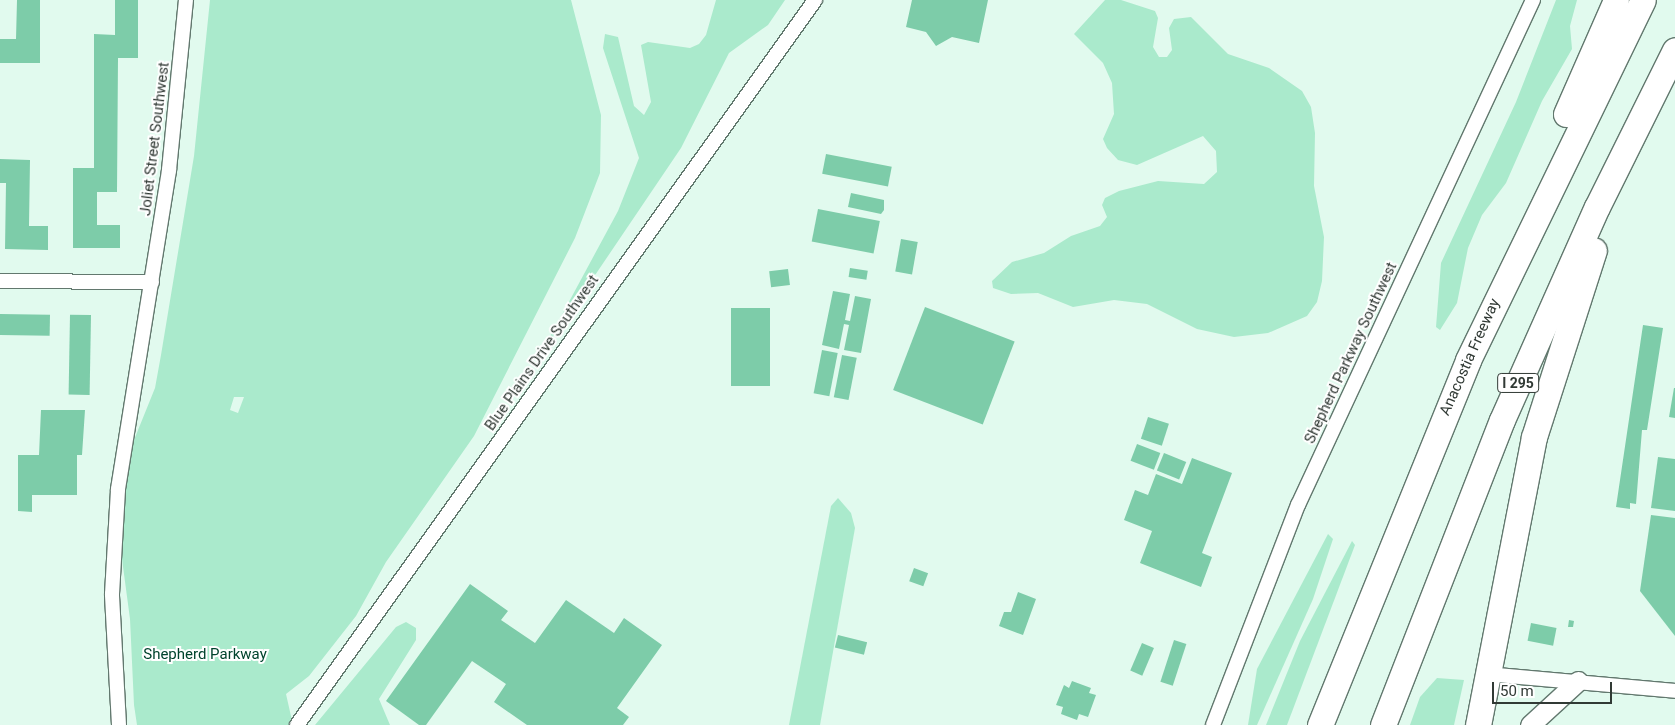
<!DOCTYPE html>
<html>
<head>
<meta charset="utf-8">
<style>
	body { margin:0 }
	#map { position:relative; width:1675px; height:725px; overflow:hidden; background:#e1faee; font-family:Roboto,sans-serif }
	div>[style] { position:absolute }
	.green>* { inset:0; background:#aaeacc }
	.building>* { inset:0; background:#7dcca9; transform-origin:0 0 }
	.roads { filter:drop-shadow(1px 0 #62786e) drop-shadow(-1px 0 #62786e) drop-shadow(0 1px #62786e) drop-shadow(0 -1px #62786e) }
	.street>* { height:14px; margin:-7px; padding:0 7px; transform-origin:7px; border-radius:7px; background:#fff }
	.secondary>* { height:19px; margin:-9.5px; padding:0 9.5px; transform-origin:9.5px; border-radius:9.5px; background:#fff }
	.highway>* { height:25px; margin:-12.5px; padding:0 12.5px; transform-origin:12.5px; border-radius:12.5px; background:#fff }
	span { translate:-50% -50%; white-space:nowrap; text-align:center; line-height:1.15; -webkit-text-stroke:4px #fff; paint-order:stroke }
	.shield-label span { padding:1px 4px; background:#fff; border:1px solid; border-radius:4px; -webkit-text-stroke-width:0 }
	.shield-label { font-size:14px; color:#313a35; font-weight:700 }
	.street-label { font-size:15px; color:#313a35 }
	.park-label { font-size:15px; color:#00432d }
	.scale { position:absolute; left:1492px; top:682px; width:120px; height:22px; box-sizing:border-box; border:2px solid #313a35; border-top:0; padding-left:6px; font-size:15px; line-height:18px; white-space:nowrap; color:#313a35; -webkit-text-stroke:4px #fff; paint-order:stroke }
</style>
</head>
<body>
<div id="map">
	<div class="green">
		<div style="clip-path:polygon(evenodd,210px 0,571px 0,601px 115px,600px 173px,575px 238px,474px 436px,386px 562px,356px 616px,309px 676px,286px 694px,293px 725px,137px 725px,134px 705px,130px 619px,113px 492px,155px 388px,161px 355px,194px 156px,210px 0,234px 397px,244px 397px,238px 413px,230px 410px,234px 397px)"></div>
		<div style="clip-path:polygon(716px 0,785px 0,768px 25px,729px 53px,681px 148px,537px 361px,618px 211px,639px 158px,603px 48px,605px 34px,618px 37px,634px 106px,644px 115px,651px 102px,641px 45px,648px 42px,690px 48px,699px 44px,706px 35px)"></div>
		<div style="clip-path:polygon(1105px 0,1121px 0,1155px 11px,1158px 18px,1153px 47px,1159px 57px,1167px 57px,1172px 50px,1169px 28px,1174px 19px,1191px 17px,1228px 54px,1269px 68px,1302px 91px,1311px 107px,1315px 133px,1314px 186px,1324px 237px,1322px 281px,1317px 302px,1307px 316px,1268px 333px,1234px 337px,1197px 329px,1147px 304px,1114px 300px,1073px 307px,1038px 293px,1011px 294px,993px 288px,992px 281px,1012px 262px,1044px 253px,1071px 236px,1100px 226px,1107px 217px,1102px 205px,1105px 198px,1119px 191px,1158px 181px,1204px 184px,1217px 172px,1216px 151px,1203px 136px,1137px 165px,1118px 160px,1107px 148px,1103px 139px,1114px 114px,1112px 83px,1103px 63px,1074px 34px)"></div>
		<div style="clip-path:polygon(1556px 0,1577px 0,1570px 26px,1572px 49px,1542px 101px,1506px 183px,1482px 215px,1468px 248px,1457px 303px,1440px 330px,1436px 327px,1441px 263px,1516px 102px)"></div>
		<div style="clip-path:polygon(838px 498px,851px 513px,855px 528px,820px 725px,789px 725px,831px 506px)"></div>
		<div style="clip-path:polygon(1328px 534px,1333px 539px,1313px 599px,1257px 725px,1248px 725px,1257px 669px)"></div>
		<div style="clip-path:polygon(1352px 541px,1355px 545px,1287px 725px,1266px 725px,1300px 641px)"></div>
		<div style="clip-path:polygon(406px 622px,416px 628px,416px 640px,379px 699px,390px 725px,315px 725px,396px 627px)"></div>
		<div style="clip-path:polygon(1437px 678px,1464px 680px,1454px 725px,1410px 725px,1420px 697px)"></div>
	</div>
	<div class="building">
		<div style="clip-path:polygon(17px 0,40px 0,40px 63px,0 63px,0 39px,16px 39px)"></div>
		<div style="clip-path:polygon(115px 0,138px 0,138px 58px,118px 58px,117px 192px,97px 192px,97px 225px,120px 225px,120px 248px,73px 248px,73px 168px,94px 168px,94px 34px,115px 35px)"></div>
		<div style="clip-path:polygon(912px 0,988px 0,979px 43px,952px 37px,936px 46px,926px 32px,906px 27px)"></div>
		<div style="left:826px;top:154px;width:67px;height:20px;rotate:11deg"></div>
		<div style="clip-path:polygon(0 159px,30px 160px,29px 226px,48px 226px,48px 250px,5px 249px,6px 183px,0 183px)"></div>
		<div style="clip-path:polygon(851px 193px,884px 200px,884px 210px,881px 214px,848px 207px)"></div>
		<div style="left:818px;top:209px;width:63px;height:33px;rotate:11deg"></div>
		<div style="left:901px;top:239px;width:17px;height:33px;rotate:10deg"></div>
		<div style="left:850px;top:268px;width:18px;height:9px;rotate:9deg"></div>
		<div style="left:788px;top:269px;width:16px;height:19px;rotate:83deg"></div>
		<div style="clip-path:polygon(833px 291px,850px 294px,845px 320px,850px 321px,855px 296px,871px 299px,861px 353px,844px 350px,849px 325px,844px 324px,839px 349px,822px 345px)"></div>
		<div style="left:925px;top:307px;width:96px;height:89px;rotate:21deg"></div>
		<div style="left:731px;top:308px;width:39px;height:78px"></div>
		<div style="left:0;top:314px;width:50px;height:21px;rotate:1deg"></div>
		<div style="left:91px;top:315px;width:80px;height:21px;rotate:91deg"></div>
		<div style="clip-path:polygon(1643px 325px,1663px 328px,1647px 430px,1642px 430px,1636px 504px,1630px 503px,1630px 509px,1616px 507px)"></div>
		<div style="left:822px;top:350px;width:16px;height:44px;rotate:11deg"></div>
		<div style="left:842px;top:355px;width:15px;height:43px;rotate:11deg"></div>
		<div style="clip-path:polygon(1674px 388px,1675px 388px,1675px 418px,1669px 417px)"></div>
		<div style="clip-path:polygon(41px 410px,85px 410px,82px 455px,77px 455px,77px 495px,32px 495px,32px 512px,18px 511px,18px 455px,39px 455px)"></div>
		<div style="left:1148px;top:417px;width:22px;height:23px;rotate:18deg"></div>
		<div style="left:1137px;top:444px;width:25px;height:18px;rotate:21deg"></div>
		<div style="left:1164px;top:453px;width:24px;height:19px;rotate:22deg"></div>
		<div style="clip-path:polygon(1658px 457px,1675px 459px,1675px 511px,1651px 508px)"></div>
		<div style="clip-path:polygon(1192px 458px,1232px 473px,1202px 553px,1212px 557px,1201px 587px,1140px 563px,1152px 531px,1124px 520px,1135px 490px,1148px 495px,1156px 474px,1182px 484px)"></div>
		<div style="clip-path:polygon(1651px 515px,1675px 518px,1675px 636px,1640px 591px)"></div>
		<div style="left:914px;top:568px;width:15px;height:14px;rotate:20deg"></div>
		<div style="clip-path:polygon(470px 584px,508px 611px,501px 620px,535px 643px,566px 600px,614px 633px,624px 618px,662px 645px,617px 708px,629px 717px,623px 725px,527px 725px,494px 702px,506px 684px,472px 661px,426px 725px,419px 725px,386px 701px)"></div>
		<div style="clip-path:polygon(1018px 592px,1036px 599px,1023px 635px,999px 626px,1004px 612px,1011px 612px)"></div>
		<div style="clip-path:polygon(1569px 620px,1574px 621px,1573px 627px,1568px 627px)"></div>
		<div style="left:1531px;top:623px;width:26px;height:18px;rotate:11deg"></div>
		<div style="left:838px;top:635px;width:30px;height:13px;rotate:14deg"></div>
		<div style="left:1174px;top:640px;width:13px;height:44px;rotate:18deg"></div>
		<div style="left:1142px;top:643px;width:13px;height:30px;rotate:23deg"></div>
		<div style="clip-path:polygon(1072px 681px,1091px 688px,1089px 693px,1096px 695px,1088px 717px,1079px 714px,1077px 720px,1061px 714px,1063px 707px,1056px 705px,1064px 685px,1069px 688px)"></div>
	</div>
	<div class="roads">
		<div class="street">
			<div style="left:0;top:281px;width:152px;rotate:0.4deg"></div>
			<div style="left:1486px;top:674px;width:190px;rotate:5.1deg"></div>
			<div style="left:119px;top:725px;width:131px;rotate:-93.1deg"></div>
			<div style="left:112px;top:594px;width:105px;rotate:-86.7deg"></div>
			<div style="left:118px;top:489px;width:323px;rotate:-80.9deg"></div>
			<div style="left:169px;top:170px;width:171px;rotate:-84.3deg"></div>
			<div style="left:297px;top:725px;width:891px;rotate:-54.45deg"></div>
			<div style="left:1213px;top:725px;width:236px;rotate:-68.9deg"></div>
			<div style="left:1298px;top:505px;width:557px;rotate:-65.05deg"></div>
		</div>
		<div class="secondary">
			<div style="left:1530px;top:725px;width:65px;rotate:-42.5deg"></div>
		</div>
		<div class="highway">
			<div style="left:1566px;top:114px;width:124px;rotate:-66.3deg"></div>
			<div style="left:1320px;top:725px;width:394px;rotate:-67.9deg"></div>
			<div style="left:1468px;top:360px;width:400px;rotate:-64.1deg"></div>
			<div style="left:1383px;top:725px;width:327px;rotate:-68.7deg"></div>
			<div style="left:1502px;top:420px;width:233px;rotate:-66deg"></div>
			<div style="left:1597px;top:207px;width:175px;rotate:-63.6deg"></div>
			<div style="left:1478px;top:725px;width:293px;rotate:-79deg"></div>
			<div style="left:1534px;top:437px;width:196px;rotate:-72.2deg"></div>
		</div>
	</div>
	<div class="shield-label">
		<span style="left:1518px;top:383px">I 295</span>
	</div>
	<div class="street-label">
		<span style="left:155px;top:139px;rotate:-83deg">Joliet Street Southwest</span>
		<span style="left:542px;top:353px;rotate:-55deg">Blue Plains Drive Southwest</span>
		<span style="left:1351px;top:353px;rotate:-65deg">Shepherd Parkway Southwest</span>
		<span style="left:1470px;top:357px;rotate:-66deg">Anacostia Freeway</span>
	</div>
	<div class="park-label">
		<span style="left:205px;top:655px">Shepherd Parkway</span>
	</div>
	<div class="scale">50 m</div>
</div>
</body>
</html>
